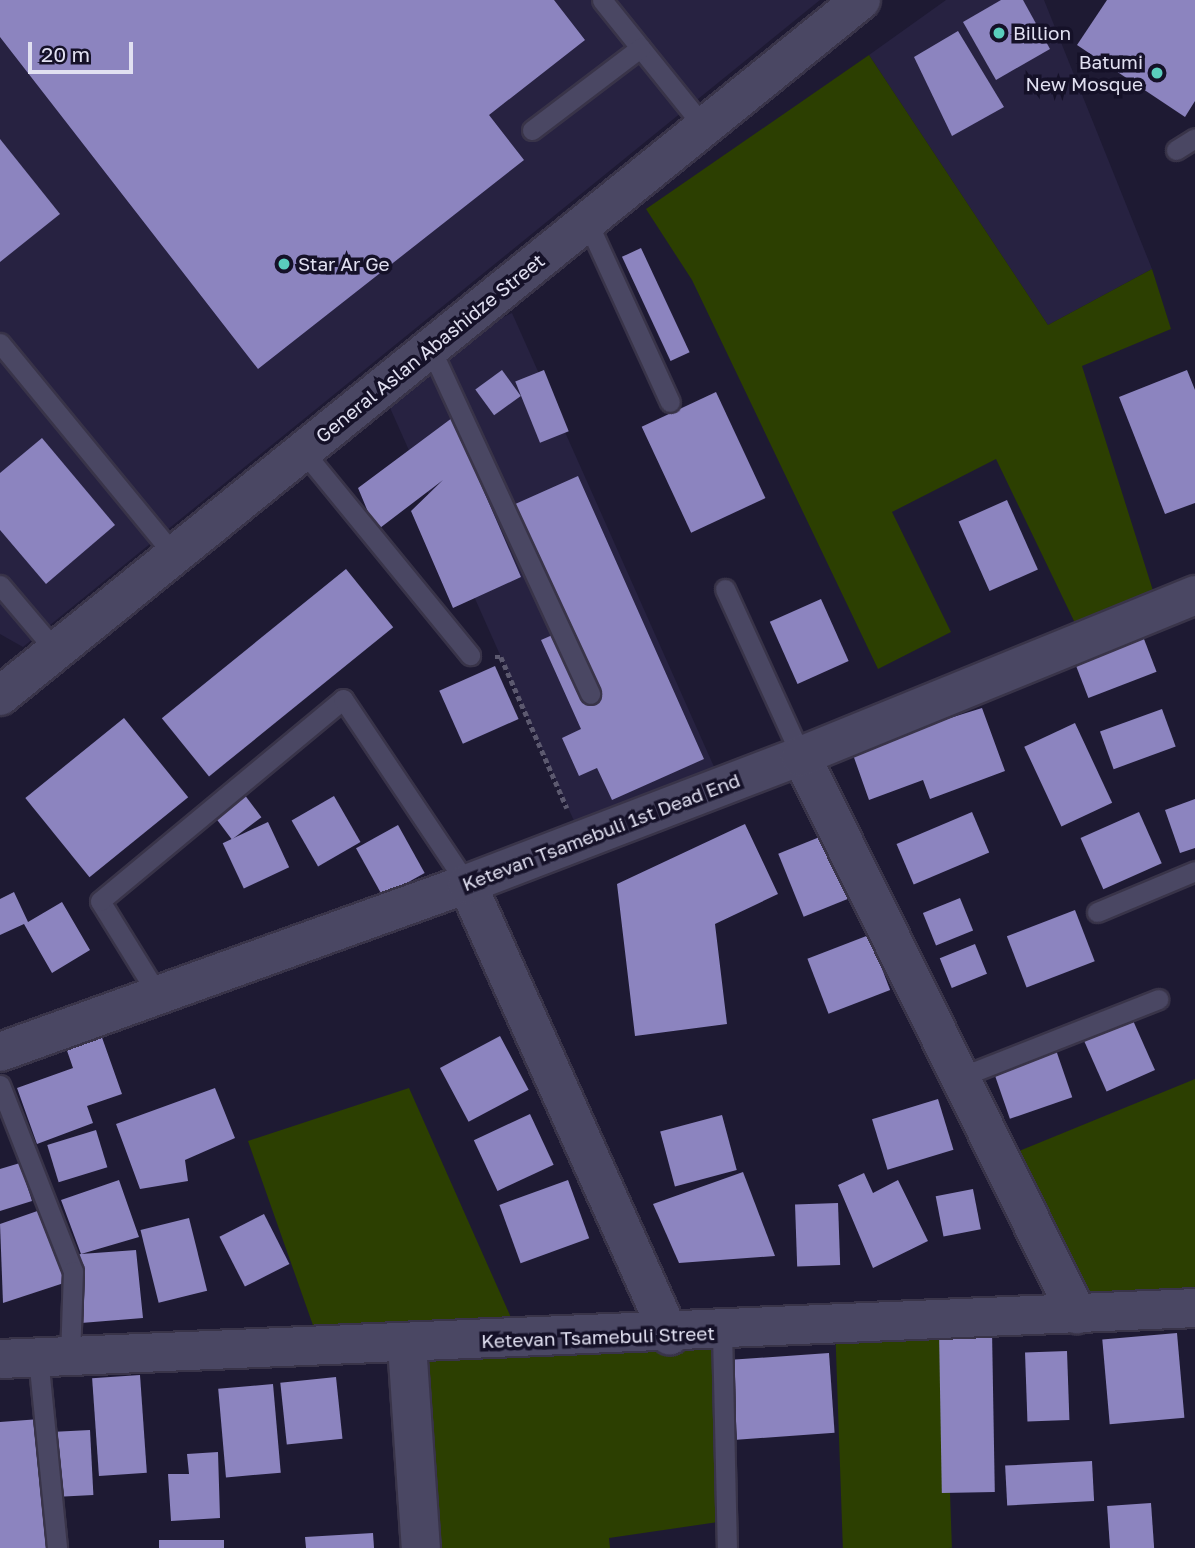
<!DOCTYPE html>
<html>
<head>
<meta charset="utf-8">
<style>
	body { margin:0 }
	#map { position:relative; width:1195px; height:1548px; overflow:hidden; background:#1e1a33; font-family:"Golos Text",sans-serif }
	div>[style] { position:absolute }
	.built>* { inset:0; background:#272241; transform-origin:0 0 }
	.green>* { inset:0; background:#2c3f01; transform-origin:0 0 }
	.building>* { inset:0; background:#8c84bf; transform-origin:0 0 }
	.path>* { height:4.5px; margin-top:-2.25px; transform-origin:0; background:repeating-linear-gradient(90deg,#5c596f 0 5px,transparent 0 8.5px) }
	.roads { filter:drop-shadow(2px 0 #393449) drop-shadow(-2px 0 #393449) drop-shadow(0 2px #393449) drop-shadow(0 -2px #393449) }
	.lane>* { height:19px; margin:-9.5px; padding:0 9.5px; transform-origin:9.5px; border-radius:9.5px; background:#4a4763 }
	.street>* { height:38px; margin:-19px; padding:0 19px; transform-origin:19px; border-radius:19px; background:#4a4763 }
	.secondary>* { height:38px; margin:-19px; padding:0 19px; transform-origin:19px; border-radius:19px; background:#4a4763 }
	.dots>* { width:19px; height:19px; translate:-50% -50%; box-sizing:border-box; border:4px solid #151128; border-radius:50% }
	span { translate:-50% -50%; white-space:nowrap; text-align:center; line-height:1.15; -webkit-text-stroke:7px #151128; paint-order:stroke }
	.poi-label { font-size:19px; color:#e1e0f1 }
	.left { translate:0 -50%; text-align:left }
	.right { translate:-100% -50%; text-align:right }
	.street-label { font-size:19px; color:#e1e0f1 }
	.scale { position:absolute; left:28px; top:42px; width:105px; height:32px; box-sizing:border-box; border:4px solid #e1e0f1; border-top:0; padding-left:9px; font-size:21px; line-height:24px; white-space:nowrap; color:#e1e0f1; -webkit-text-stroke:5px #151128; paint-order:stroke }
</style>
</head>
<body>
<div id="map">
	<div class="built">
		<div style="clip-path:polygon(0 0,820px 0,23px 647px,0 634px)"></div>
		<div style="clip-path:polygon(946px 0,1044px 0,1152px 269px,1048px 325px,869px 55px)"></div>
		<div style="left:512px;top:313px;width:499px;height:150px;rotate:66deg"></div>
	</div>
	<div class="green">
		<div style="clip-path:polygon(869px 55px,1048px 325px,1152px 269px,1171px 329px,1082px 366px,1155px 597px,1075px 623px,996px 459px,892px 512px,951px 632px,878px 669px,692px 280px,646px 209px)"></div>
		<div style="clip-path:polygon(1195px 1079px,1195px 1308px,1077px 1314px,1002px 1158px)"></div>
		<div style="clip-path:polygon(409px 1088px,521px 1340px,722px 1332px,725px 1521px,609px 1538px,610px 1548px,421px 1548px,407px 1345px,321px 1348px,248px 1141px)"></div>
		<div style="left:944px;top:1321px;width:227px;height:109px;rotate:88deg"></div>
	</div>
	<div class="building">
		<div style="clip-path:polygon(0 0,554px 0,585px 40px,489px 115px,524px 160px,258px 369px,0 37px)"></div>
		<div style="clip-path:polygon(1001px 0,1023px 0,1050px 49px,996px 80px,963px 22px)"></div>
		<div style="clip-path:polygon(1107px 0,1195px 0,1195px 101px,1185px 117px,1077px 45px)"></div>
		<div style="clip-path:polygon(958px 31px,1004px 107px,952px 136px,914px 57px)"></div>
		<div style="clip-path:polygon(0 139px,60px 214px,0 262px)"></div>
		<div style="left:641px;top:248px;width:115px;height:21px;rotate:65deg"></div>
		<div style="left:502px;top:370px;width:32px;height:33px;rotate:54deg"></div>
		<div style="left:544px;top:370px;width:66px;height:31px;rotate:68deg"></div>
		<div style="clip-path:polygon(1187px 370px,1195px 390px,1195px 503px,1165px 514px,1119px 397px)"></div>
		<div style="left:716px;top:392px;width:117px;height:82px;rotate:65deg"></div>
		<div style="clip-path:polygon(452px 418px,521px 577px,453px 608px,411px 511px,443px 480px,376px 531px,358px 488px)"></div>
		<div style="clip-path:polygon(42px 438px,115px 525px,46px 584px,0 530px,0 473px)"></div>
		<div style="clip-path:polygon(578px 476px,704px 759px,612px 800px,597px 768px,579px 776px,562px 738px,581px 729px,541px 640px,557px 633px,502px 510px)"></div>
		<div style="left:1007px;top:500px;width:76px;height:53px;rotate:66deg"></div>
		<div style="left:346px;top:569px;width:75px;height:237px;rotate:51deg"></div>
		<div style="left:821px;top:599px;width:68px;height:56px;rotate:66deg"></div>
		<div style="left:1139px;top:626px;width:49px;height:73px;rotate:69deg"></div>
		<div style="left:495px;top:666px;width:58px;height:61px;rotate:66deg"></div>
		<div style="clip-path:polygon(982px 708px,1005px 771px,930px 799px,923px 780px,869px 800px,851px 749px)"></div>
		<div style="left:1162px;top:709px;width:40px;height:66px;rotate:70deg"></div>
		<div style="left:124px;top:718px;width:102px;height:127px;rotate:51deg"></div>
		<div style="left:1075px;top:723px;width:88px;height:56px;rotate:65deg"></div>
		<div style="left:241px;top:790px;width:34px;height:37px;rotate:53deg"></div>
		<div style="left:334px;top:796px;width:53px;height:49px;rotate:60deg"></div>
		<div style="clip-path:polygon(1195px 799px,1195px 848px,1180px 853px,1165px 810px)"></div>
		<div style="left:972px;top:812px;width:44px;height:82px;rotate:67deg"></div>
		<div style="left:1139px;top:812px;width:56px;height:64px;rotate:66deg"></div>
		<div style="left:268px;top:822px;width:50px;height:50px;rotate:65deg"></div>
		<div style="clip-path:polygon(745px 824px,778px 894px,715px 924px,727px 1024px,635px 1036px,617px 884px)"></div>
		<div style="left:398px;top:825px;width:55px;height:48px;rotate:61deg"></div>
		<div style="left:832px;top:832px;width:68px;height:58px;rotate:68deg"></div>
		<div style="clip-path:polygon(14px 892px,28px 922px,62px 902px,90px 950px,52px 973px,24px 924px,0 935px,0 899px)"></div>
		<div style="left:960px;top:898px;width:35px;height:40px;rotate:68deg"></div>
		<div style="left:1075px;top:910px;width:55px;height:73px;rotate:69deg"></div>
		<div style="left:869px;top:935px;width:59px;height:66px;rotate:69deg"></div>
		<div style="left:975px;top:944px;width:32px;height:38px;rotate:68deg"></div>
		<div style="left:1131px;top:1016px;width:59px;height:53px;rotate:66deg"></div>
		<div style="clip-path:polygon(99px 1029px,122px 1094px,87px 1106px,93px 1123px,37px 1144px,17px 1088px,73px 1068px,64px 1042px)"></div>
		<div style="left:500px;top:1036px;width:61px;height:68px;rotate:62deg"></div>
		<div style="left:1056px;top:1050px;width:50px;height:66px;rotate:71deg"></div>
		<div style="clip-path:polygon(215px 1088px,235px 1138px,185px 1160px,188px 1181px,140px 1189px,116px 1124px)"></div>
		<div style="left:938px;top:1099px;width:53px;height:69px;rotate:73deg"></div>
		<div style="left:530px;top:1114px;width:56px;height:62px;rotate:65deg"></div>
		<div style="left:722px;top:1115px;width:57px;height:64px;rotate:75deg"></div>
		<div style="left:96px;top:1130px;width:39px;height:51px;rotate:73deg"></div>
		<div style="clip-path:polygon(20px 1163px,32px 1201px,0 1211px,0 1169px)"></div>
		<div style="clip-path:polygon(743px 1172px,775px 1256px,679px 1263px,653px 1204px)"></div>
		<div style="clip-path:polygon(864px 1173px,873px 1193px,898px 1180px,928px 1241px,873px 1268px,838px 1185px)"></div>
		<div style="clip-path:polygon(119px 1180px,139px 1237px,81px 1254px,136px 1250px,143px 1318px,81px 1323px,75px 1255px,81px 1254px,61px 1200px)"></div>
		<div style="left:568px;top:1180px;width:62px;height:73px;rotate:70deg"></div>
		<div style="left:973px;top:1189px;width:41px;height:38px;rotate:79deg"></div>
		<div style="left:838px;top:1203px;width:62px;height:43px;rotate:88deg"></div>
		<div style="clip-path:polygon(46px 1208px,70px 1281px,3px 1303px,0 1224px)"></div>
		<div style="left:264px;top:1214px;width:56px;height:50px;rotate:63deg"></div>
		<div style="left:189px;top:1218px;width:75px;height:50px;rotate:76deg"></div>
		<div style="left:992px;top:1331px;width:161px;height:53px;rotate:89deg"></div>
		<div style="left:1177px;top:1333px;width:85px;height:75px;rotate:85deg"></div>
		<div style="left:1067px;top:1351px;width:69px;height:42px;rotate:88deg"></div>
		<div style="left:829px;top:1353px;width:80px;height:98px;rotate:86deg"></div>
		<div style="left:140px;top:1375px;width:98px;height:48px;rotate:86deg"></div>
		<div style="left:336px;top:1377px;width:62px;height:56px;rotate:84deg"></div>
		<div style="left:273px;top:1384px;width:89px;height:55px;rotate:85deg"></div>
		<div style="clip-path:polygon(40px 1419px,48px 1548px,0 1548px,0 1422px)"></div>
		<div style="left:90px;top:1430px;width:65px;height:39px;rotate:87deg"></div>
		<div style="clip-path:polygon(218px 1452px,220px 1518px,171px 1521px,168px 1474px,189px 1474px,187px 1454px)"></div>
		<div style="left:1092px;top:1461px;width:40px;height:87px;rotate:87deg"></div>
		<div style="left:1151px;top:1503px;width:45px;height:44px;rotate:86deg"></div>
		<div style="clip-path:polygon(373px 1533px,374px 1548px,306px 1548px,305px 1537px)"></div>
		<div style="left:159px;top:1540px;width:65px;height:8px"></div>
	</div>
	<div class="path">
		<div style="left:495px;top:657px;width:6px"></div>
		<div style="left:501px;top:657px;width:165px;rotate:66.4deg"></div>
	</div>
	<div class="roads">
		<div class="lane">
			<div style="left:602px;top:0;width:163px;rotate:51.2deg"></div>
			<div style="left:532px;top:130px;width:136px;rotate:-37.2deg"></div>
			<div style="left:1176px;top:150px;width:22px;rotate:-32deg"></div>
			<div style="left:587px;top:221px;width:199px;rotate:65.4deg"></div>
			<div style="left:0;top:343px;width:274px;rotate:50.6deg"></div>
			<div style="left:430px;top:347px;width:382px;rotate:65.2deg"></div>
			<div style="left:303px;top:451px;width:264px;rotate:50.7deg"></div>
			<div style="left:0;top:585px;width:87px;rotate:49.7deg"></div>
			<div style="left:725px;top:589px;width:183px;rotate:65.5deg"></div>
			<div style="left:1097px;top:912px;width:106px;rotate:-22.7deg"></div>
			<div style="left:158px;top:995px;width:110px;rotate:-121.7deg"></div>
			<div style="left:100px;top:901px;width:316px;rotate:-39.7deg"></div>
			<div style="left:343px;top:699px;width:223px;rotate:56.2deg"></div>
			<div style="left:963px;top:1076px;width:210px;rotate:-21.5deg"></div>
			<div style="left:0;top:1085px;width:200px;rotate:68.6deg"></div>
			<div style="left:73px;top:1271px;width:86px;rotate:92deg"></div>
			<div style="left:722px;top:1332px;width:216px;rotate:88.7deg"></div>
			<div style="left:38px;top:1357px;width:192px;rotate:84.3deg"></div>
		</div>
		<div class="street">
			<div style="left:801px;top:756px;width:623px;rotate:63.68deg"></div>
			<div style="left:467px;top:884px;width:495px;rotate:65.8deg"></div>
			<div style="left:0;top:1052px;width:496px;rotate:-19.8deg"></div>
			<div style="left:467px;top:884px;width:358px;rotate:-21deg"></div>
			<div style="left:801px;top:756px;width:426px;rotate:-22.2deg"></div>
			<div style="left:407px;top:1345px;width:203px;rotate:86.1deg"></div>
			<div style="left:0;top:1359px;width:1196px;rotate:-2.44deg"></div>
		</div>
		<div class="secondary">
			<div style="left:0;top:696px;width:1107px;rotate:-38.95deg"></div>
		</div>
	</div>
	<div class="dots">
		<div style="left:999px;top:33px;background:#5acebd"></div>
		<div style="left:1157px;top:73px;background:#5acebd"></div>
		<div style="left:284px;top:264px;background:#5acebd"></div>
	</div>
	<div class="poi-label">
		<span class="left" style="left:1013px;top:33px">Billion</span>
		<span class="right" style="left:1143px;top:73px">Batumi<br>New Mosque</span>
		<span class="left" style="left:298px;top:264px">Star Ar Ge</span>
	</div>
	<div class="street-label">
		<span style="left:430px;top:348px;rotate:-39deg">General Aslan Abashidze Street</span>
		<span style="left:601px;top:832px;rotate:-21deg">Ketevan Tsamebuli 1st Dead End</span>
		<span style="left:598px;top:1337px;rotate:-2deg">Ketevan Tsamebuli Street</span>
	</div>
	<div class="scale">20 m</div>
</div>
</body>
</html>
